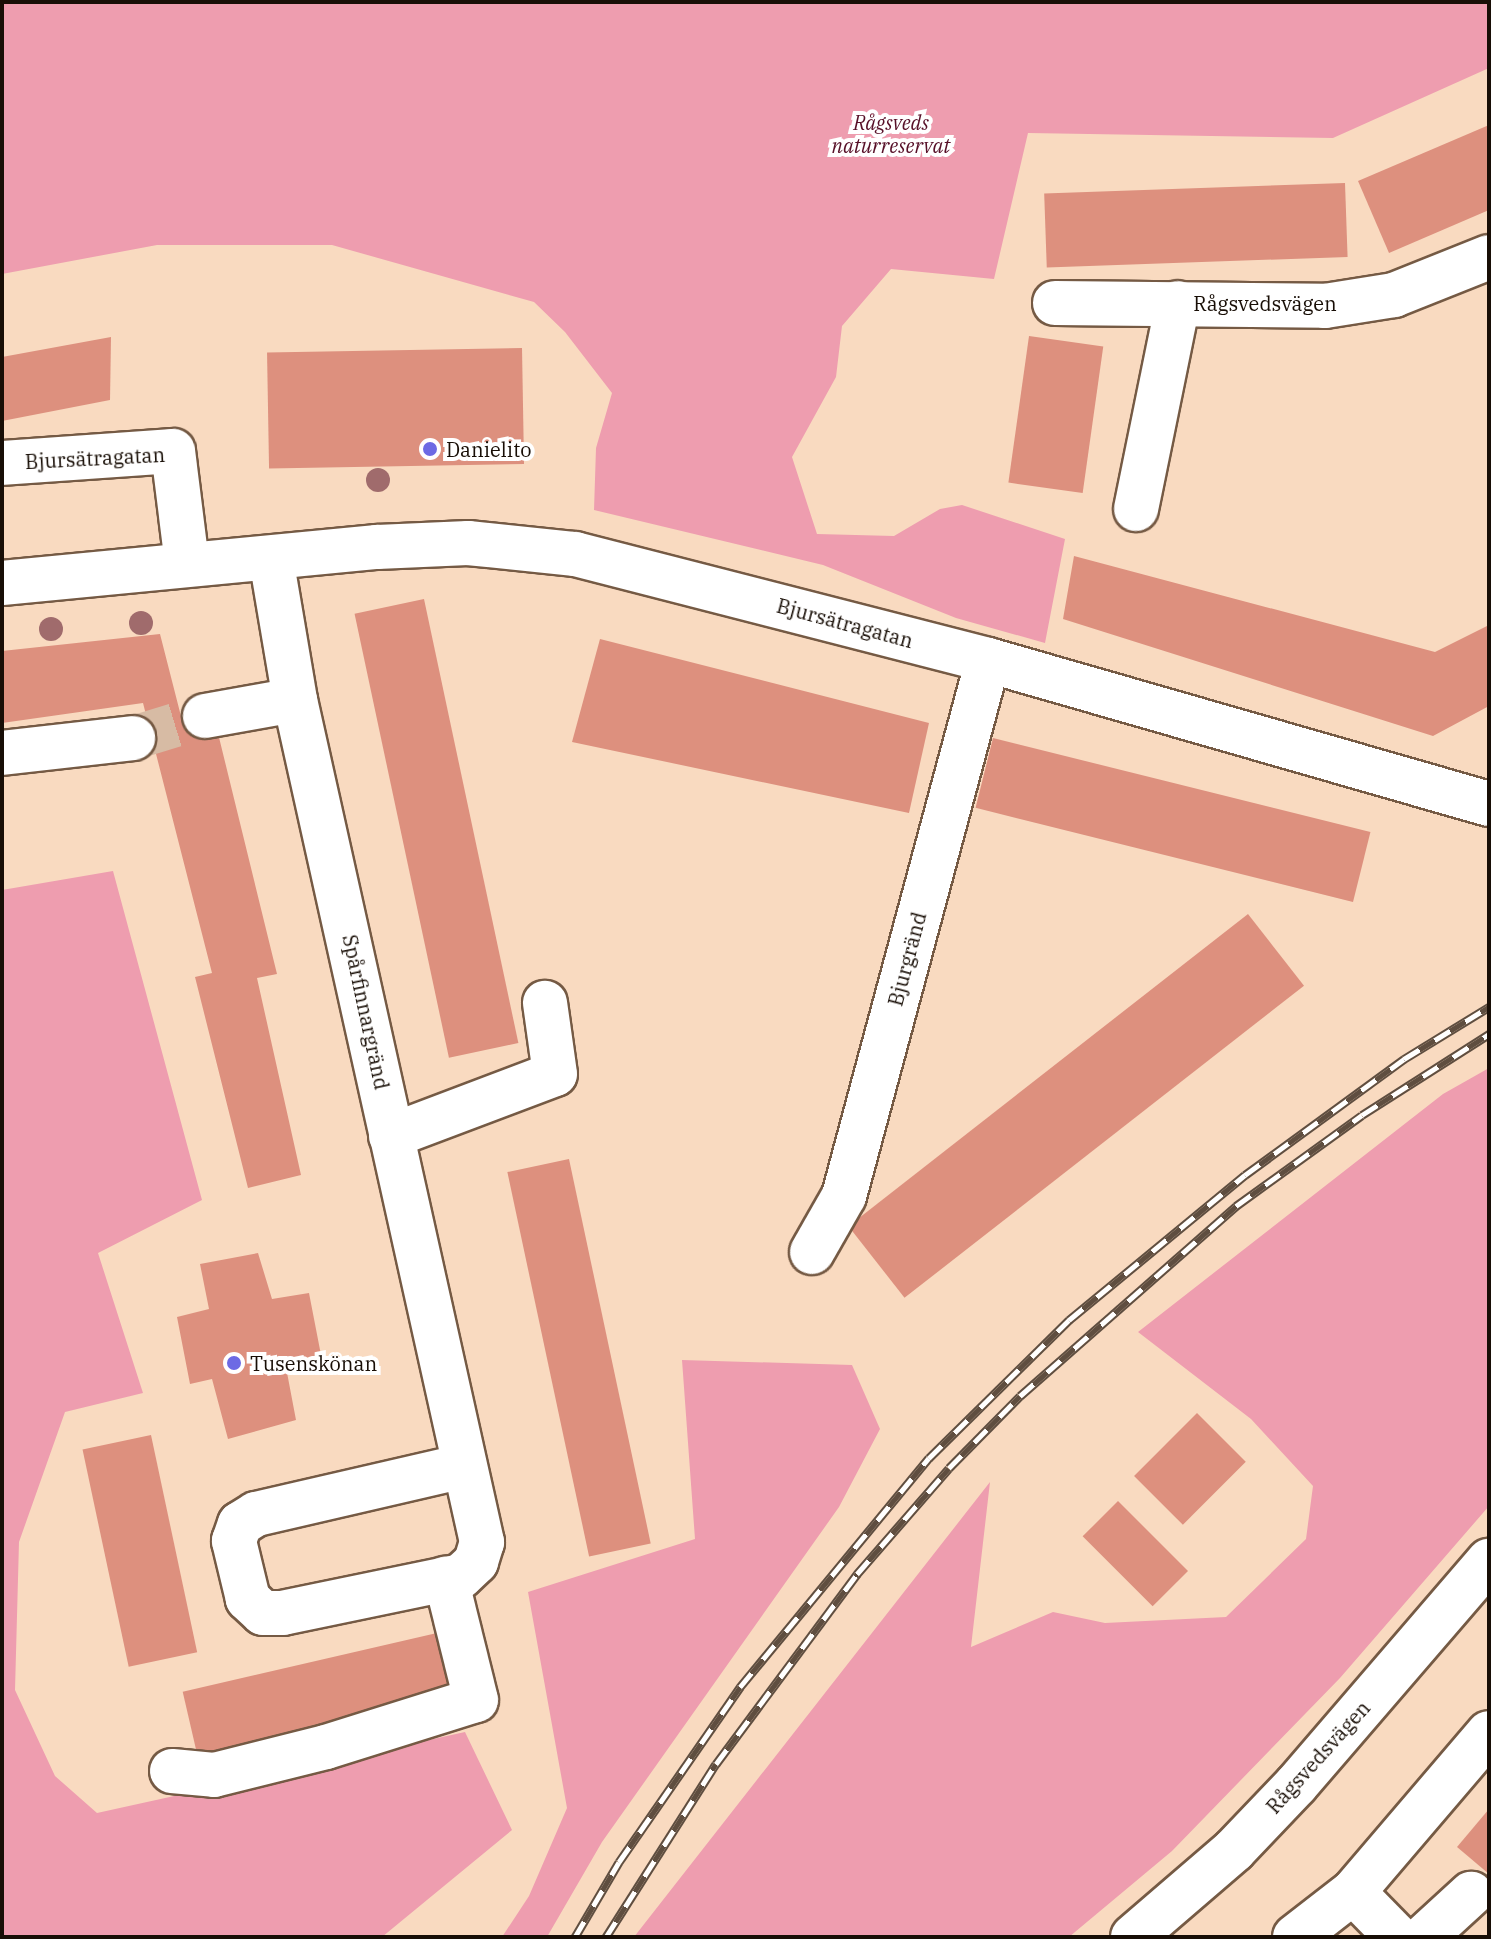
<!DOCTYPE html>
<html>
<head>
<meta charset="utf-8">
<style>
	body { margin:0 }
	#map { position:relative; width:1491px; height:1939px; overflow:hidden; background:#f9dac0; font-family:"IBM Plex Serif",serif }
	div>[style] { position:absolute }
	.green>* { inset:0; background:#ee9daf }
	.building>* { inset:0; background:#dd907e; transform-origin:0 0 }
	.minor-tunnel>* { height:44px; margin-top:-22px; transform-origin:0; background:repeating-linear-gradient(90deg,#d7bba4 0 44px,transparent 0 66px) }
	.roads { filter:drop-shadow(2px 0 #755a44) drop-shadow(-2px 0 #755a44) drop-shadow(0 2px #755a44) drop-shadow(0 -2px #755a44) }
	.minor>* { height:44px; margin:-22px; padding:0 22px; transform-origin:22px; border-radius:22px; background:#fff }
	.rail>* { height:9px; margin-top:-4.5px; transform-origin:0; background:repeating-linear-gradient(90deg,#fff 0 18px,#5f4e40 0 36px); box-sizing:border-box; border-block:2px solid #5f4e40 }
	.trees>* { width:24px; height:24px; margin:-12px; border-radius:50%; background:#a06b6c }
	.dots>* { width:22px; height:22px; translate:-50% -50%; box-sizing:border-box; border:4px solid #fff; border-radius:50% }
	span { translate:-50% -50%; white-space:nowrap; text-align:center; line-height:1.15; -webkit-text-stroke:8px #fff; paint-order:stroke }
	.park-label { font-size:20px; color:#571028; font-style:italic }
	.street-label { font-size:20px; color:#180e06 }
	.poi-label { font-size:20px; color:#180e06 }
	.left { translate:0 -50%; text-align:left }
	.frame { position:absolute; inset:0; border:4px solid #180e06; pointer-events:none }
</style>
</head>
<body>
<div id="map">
	<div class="green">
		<div style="clip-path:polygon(2px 2px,1489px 2px,1489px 68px,1333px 138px,1028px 133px,994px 279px,891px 269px,842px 326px,836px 377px,792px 457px,817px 534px,894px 536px,940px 509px,962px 505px,1065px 539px,1045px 643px,956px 618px,823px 565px,594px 510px,596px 448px,612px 393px,565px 332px,534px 302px,332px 245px,157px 245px,2px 274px)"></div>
		<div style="clip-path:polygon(113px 871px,202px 1200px,98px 1253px,143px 1393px,65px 1412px,19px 1542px,15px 1690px,55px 1776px,97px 1813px,465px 1732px,512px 1830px,382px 1937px,2px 1937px,2px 890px)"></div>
		<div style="clip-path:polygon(1489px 1068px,1489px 1506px,1340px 1678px,1172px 1851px,1069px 1937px,634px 1937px,990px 1482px,971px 1647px,1053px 1612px,1105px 1623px,1226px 1617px,1306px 1539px,1313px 1486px,1251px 1419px,1138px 1332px,1443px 1094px)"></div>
		<div style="clip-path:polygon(682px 1360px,852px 1365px,880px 1429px,839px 1507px,602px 1842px,547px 1937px,502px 1937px,529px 1896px,567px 1808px,528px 1592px,695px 1539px)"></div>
	</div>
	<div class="building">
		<div style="clip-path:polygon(1489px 125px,1489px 210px,1389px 253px,1358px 181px)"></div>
		<div style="left:1345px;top:183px;width:74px;height:301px;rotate:88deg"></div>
		<div style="left:1029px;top:336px;width:75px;height:148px;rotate:8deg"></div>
		<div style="clip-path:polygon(111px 337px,110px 400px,2px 421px,2px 357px)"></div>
		<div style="left:522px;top:348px;width:116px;height:255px;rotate:89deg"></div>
		<div style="clip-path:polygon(1074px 556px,1435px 652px,1489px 625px,1489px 706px,1433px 736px,1063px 619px)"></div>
		<div style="left:424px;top:599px;width:454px;height:71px;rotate:78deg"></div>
		<div style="clip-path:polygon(160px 634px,184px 728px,215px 721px,277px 974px,257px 978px,301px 1175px,248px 1188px,195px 977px,212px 973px,143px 703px,2px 723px,2px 651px)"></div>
		<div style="clip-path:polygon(600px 639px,929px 723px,909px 813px,572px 742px)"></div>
		<div style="left:993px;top:738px;width:389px;height:72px;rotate:14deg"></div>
		<div style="left:1248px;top:914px;width:91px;height:507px;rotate:52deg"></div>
		<div style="left:569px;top:1159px;width:393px;height:63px;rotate:78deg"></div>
		<div style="clip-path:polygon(258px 1253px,272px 1299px,309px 1293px,321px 1355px,285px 1362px,296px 1420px,228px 1439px,212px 1379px,190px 1384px,177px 1317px,209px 1309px,200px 1264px)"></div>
		<div style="left:1197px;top:1413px;width:69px;height:89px;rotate:45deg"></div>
		<div style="left:151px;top:1435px;width:222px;height:70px;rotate:78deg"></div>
		<div style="left:1118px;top:1501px;width:99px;height:50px;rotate:45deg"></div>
		<div style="left:437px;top:1633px;width:67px;height:261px;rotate:77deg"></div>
		<div style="clip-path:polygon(1489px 1809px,1489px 1874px,1457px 1847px)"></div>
	</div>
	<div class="minor-tunnel">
		<div style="left:133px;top:738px;width:75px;rotate:-17deg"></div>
	</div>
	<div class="roads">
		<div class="minor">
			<div style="left:1055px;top:303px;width:270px;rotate:0.6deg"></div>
			<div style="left:1325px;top:306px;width:70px;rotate:-9.1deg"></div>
			<div style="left:1394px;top:295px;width:102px;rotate:-21.8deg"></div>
			<div style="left:2px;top:463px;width:171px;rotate:-4deg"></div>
			<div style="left:173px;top:451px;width:113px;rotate:82.9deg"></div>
			<div style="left:1136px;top:509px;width:210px;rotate:-78.5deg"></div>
			<div style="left:271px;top:558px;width:144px;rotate:80.4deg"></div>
			<div style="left:295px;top:700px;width:863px;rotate:77.48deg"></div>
			<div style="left:482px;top:1542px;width:21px;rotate:107deg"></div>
			<div style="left:476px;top:1562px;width:21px;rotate:137deg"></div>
			<div style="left:461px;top:1576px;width:182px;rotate:168.3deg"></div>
			<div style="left:283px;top:1613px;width:20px;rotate:180deg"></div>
			<div style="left:263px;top:1613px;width:21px;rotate:-137deg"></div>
			<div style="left:248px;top:1599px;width:60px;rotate:-103.6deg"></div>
			<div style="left:234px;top:1541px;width:18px;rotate:-71deg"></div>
			<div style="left:240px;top:1524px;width:19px;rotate:-32deg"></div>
			<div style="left:256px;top:1514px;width:213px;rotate:-13deg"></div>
			<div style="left:2px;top:583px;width:377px;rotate:-5.5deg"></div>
			<div style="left:377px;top:547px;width:91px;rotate:-2.5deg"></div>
			<div style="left:468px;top:543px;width:108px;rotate:5.9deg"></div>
			<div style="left:575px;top:554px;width:426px;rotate:14.4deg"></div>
			<div style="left:988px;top:660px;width:521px;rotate:16.04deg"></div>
			<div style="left:205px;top:716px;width:91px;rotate:-10.1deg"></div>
			<div style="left:2px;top:753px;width:132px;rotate:-6.5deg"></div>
			<div style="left:391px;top:1136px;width:175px;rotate:-20.7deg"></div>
			<div style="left:555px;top:1074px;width:72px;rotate:-98deg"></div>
			<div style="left:812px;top:1252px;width:64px;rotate:-60.3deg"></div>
			<div style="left:844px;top:1196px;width:555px;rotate:-74.96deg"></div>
			<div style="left:172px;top:1771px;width:42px;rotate:5.4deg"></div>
			<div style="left:214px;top:1775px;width:115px;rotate:-14deg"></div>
			<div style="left:326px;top:1747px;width:157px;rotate:-17.4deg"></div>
			<div style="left:476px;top:1700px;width:125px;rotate:-103.9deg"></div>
			<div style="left:1353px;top:1892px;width:63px;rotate:45.6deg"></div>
			<div style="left:1133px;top:1937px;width:133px;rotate:-40.7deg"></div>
			<div style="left:1234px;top:1850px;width:90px;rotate:-46.4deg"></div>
			<div style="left:1296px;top:1785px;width:296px;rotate:-49.3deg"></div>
			<div style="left:1295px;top:1937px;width:73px;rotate:-37.8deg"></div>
			<div style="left:1353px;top:1892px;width:209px;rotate:-49.5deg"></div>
			<div style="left:1424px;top:1937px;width:64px;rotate:-42.5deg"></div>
		</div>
	</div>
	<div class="rail">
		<div style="left:575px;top:1937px;width:87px;rotate:-59.6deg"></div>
		<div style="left:619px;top:1862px;width:213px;rotate:-55.3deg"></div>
		<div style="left:740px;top:1687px;width:297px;rotate:-50.5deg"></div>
		<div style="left:929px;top:1458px;width:197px;rotate:-44.6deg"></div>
		<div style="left:1069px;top:1320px;width:228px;rotate:-39.5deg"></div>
		<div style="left:1245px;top:1175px;width:197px;rotate:-36.1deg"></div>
		<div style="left:1404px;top:1059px;width:100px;rotate:-31.5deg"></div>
		<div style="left:606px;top:1937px;width:205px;rotate:-57.6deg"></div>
		<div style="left:716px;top:1764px;width:237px;rotate:-53.4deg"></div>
		<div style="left:857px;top:1574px;width:140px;rotate:-49deg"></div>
		<div style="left:949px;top:1468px;width:101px;rotate:-45.4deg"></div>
		<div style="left:1020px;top:1396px;width:288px;rotate:-41.3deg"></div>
		<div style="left:1236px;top:1206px;width:155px;rotate:-35.8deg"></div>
		<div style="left:1362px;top:1115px;width:151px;rotate:-32.5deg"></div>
	</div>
	<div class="trees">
		<div style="left:378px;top:480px"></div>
		<div style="left:141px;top:623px"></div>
		<div style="left:51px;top:629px"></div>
	</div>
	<div class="dots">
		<div style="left:430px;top:449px;background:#6d6ae4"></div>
		<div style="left:234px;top:1363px;background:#6d6ae4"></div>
	</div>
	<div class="park-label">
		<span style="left:891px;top:134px">Rågsveds<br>naturreservat</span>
	</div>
	<div class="street-label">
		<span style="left:1265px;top:303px">Rågsvedsvägen</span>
		<span style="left:95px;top:458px;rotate:-3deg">Bjursätragatan</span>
		<span style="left:845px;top:623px;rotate:15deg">Bjursätragatan</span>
		<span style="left:907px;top:959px;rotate:-75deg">Bjurgränd</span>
		<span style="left:366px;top:1012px;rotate:78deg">Spårfinnargränd</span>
		<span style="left:1318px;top:1757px;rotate:-48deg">Rågsvedsvägen</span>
	</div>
	<div class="poi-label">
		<span class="left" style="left:446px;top:449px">Danielito</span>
		<span class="left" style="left:250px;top:1363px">Tusenskönan</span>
	</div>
	<div class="frame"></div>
</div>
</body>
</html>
